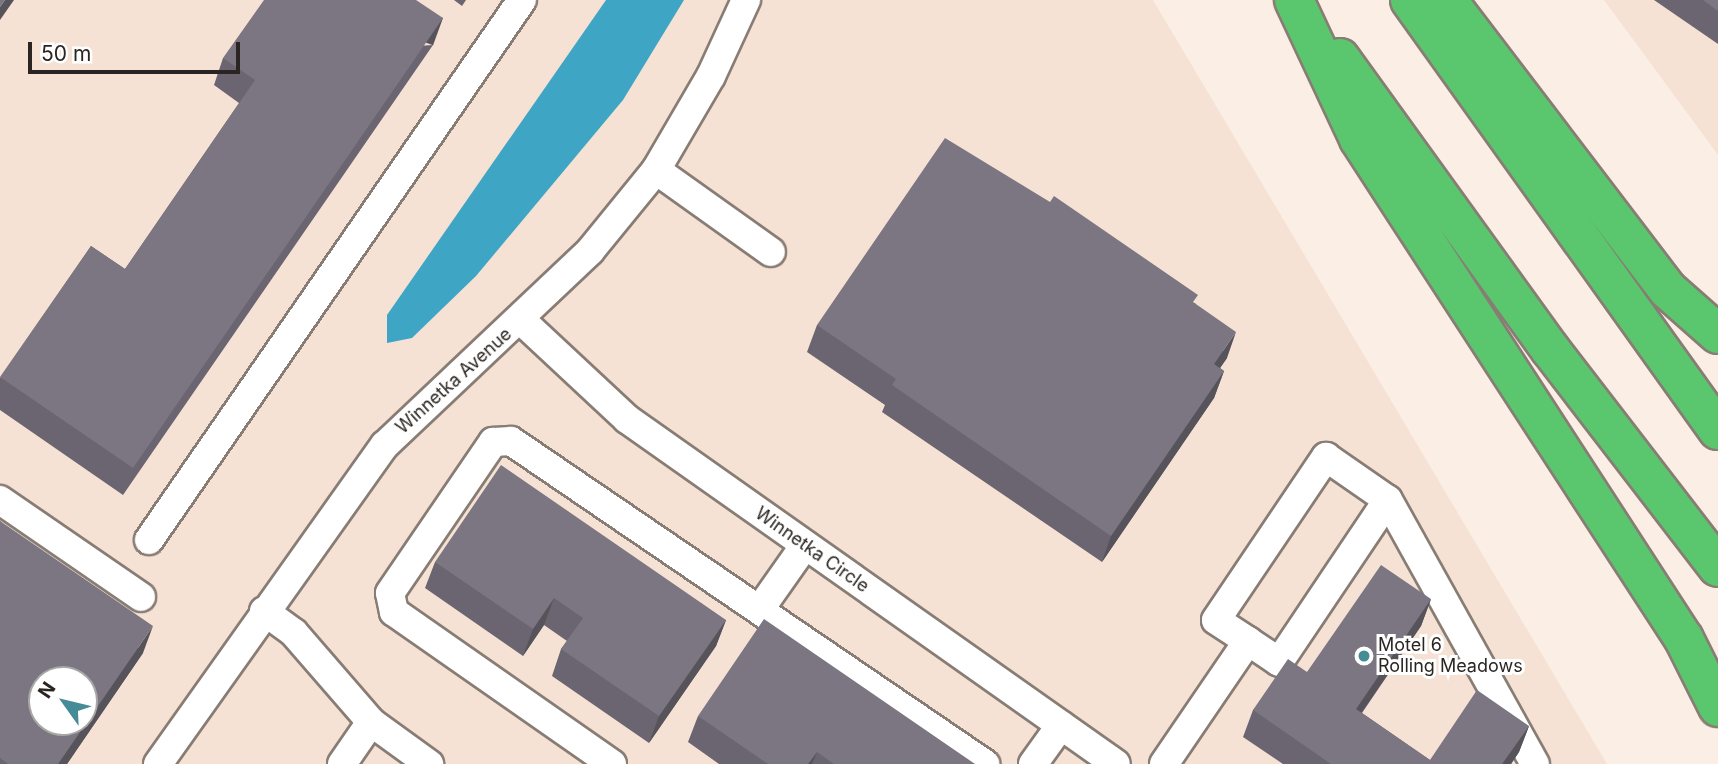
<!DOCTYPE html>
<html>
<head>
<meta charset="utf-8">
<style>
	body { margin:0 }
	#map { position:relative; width:1718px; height:764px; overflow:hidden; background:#fbeee5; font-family:Inter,sans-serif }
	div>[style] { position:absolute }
	.built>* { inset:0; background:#f6e2d4 }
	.water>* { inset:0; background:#3fa5c4 }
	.roads { filter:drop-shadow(2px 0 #887d74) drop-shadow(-2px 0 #887d74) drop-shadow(0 2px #887d74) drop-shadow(0 -2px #887d74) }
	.minor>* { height:28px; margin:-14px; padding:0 14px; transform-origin:14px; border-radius:14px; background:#fff }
	.highway>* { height:38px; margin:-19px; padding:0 19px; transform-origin:19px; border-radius:19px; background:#5ac76e }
	.wall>* { inset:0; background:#6a6570 }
	.shaded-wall>* { inset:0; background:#56535b; transform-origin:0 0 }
	.building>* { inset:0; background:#7b7682 }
	.dots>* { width:19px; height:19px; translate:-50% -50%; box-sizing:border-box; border:4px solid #fff; border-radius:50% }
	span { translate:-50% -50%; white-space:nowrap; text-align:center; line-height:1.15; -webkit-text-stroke:6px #fff; paint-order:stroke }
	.street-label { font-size:18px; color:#2a2522 }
	.poi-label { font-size:18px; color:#2a2522 }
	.left { translate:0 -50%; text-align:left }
	.north { position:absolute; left:28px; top:666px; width:70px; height:70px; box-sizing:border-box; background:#fff; border:2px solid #aaa8a7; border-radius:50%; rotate:304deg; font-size:19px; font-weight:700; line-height:28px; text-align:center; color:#2a2522 }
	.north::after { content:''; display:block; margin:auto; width:24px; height:32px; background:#468c97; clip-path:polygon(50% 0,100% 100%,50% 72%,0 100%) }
	.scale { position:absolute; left:28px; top:42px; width:212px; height:32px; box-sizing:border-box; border:4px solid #2a2522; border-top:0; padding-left:9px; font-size:21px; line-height:24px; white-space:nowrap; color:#2a2522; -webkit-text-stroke:5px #fff; paint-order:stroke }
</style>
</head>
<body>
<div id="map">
	<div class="built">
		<div style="clip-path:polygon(evenodd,0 0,1153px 0,1607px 764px,0 764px,0 0,42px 680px,84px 680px,84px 722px,42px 722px,42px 680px)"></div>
		<div style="clip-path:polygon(1604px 0,1718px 0,1718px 155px)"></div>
	</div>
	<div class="water">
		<div style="clip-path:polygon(606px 0,684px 0,623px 100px,476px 276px,412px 338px,387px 343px,387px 315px)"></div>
	</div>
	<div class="roads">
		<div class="minor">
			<div style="left:656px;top:170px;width:141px;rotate:35.5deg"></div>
			<div style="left:521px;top:320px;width:145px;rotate:43deg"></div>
			<div style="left:627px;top:419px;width:598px;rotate:35.2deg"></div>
			<div style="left:0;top:500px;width:171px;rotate:34.5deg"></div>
			<div style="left:149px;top:540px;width:656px;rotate:-55.37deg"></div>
			<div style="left:760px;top:609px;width:78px;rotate:-54.9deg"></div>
			<div style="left:264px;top:611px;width:37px;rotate:36deg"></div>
			<div style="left:294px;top:633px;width:118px;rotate:49.1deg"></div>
			<div style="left:371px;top:722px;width:72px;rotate:35.9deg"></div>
			<div style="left:1248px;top:641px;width:37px;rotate:34deg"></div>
			<div style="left:1279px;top:662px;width:195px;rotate:-56.1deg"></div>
			<div style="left:158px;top:764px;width:392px;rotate:-54.6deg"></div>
			<div style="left:385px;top:445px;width:282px;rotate:-43.4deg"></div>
			<div style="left:590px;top:251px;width:104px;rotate:-50.8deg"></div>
			<div style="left:656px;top:170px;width:109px;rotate:-59.7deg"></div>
			<div style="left:711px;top:76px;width:84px;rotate:-65.3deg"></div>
			<div style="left:342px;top:764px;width:51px;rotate:-55.4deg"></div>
			<div style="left:612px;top:764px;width:266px;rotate:-145.1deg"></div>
			<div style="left:394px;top:612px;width:19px;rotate:-102deg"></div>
			<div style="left:390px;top:593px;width:183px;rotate:-55.7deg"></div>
			<div style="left:493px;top:442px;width:18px;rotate:-3deg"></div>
			<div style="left:511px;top:441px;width:574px;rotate:34.27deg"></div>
			<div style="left:1033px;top:764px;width:48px;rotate:-54.3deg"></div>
			<div style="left:1164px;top:764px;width:149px;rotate:-55.7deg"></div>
			<div style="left:1248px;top:641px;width:38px;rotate:-147deg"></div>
			<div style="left:1216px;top:620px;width:197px;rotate:-56deg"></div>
			<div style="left:1326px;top:457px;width:75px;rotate:34.7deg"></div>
			<div style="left:1388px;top:500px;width:302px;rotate:60.9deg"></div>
		</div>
		<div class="highway">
			<div style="left:1294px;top:0;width:153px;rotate:64.9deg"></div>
			<div style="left:1359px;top:139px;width:596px;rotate:56.98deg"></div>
			<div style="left:1684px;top:639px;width:76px;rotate:63.4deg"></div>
			<div style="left:1410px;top:0;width:529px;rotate:54.39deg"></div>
			<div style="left:1447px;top:0;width:363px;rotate:52.7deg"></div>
			<div style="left:1667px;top:289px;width:68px;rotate:41.4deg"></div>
			<div style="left:1340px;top:58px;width:359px;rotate:54.2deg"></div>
			<div style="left:1550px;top:349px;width:275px;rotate:52.4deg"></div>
		</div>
	</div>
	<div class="wall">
		<div style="clip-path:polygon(454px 0,466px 0,462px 6px)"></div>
		<div style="clip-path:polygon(1654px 0,1718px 0,1718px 44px)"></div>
		<div style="clip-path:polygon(433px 45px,123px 495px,0 410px,0 378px,91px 246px,125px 269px,239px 103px,214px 85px,223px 58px)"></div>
		<div style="clip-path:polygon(1195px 303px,1227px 358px,1220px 368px,1224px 371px,1214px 398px,1102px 562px,882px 412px,885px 405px,807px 352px,817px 325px)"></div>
		<div style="clip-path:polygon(0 521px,143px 653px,67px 764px,0 764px)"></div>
		<div style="clip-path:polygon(435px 562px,726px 620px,716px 646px,649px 743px,552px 676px,561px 649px,567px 641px,544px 625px,523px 656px,425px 588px)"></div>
		<div style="clip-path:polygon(1431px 599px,1421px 626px,1362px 713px,1430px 760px,1529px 726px,1519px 752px,1511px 764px,1283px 764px,1243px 737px,1253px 710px,1307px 672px)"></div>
		<div style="clip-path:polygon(698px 716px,975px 764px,719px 764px,688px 742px)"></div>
	</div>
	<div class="shaded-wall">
		<div style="clip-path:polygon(5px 0,14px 0,0 20px,0 7px)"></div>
		<div style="left:443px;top:18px;width:29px;height:546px;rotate:110deg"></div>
		<div style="clip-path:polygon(1236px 332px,1227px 358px,1204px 391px,1214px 364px)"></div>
		<div style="clip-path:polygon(1224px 371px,1214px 398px,1102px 562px,1111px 536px)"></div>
		<div style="clip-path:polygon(554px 598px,544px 625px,523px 656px,533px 629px)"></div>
		<div style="clip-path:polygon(1431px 599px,1421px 626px,1346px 735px,1356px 709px)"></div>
		<div style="clip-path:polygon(726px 620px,716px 646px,649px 743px,659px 716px)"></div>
		<div style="clip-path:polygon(153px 626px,143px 653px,67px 764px,58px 764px)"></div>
		<div style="clip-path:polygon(1529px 726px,1519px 752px,1511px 764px,1502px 764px)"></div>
		<div style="clip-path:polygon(817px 752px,812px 764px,808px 764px)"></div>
	</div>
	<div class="building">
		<div style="clip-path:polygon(0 0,5px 0,0 7px)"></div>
		<div style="clip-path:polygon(264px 0,416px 0,443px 18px,133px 468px,0 377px,91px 246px,125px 269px,255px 80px,223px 58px)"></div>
		<div style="clip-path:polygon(1703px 0,1718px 0,1718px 11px)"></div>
		<div style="clip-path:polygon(945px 138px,1050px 202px,1054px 196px,1198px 295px,1193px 302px,1236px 332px,1214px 364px,1224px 371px,1111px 536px,892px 385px,896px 379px,817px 325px)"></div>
		<div style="clip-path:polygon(501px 465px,726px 620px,659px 716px,561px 649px,583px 618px,554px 598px,533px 629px,435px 562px)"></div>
		<div style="clip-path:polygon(evenodd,0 521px,153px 626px,58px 764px,8px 764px,0 758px,0 521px,42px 680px,84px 680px,84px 722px,42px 722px,42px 680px)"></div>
		<div style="clip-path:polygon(1381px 565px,1431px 599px,1356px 709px,1430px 760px,1477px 690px,1529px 726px,1502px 764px,1331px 764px,1253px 710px,1288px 659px,1307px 672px)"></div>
		<div style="clip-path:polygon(764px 619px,975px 764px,834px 764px,817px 752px,808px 764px,768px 764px,698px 716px)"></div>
	</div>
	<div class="dots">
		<div style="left:1364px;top:656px;background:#468c97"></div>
	</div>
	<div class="street-label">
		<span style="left:454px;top:381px;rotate:-42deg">Winnetka Avenue</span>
		<span style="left:812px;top:550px;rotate:35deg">Winnetka Circle</span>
	</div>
	<div class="poi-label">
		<span class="left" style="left:1378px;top:656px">Motel 6<br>Rolling Meadows</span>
	</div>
	<div class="north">N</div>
	<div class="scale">50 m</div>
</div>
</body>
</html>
